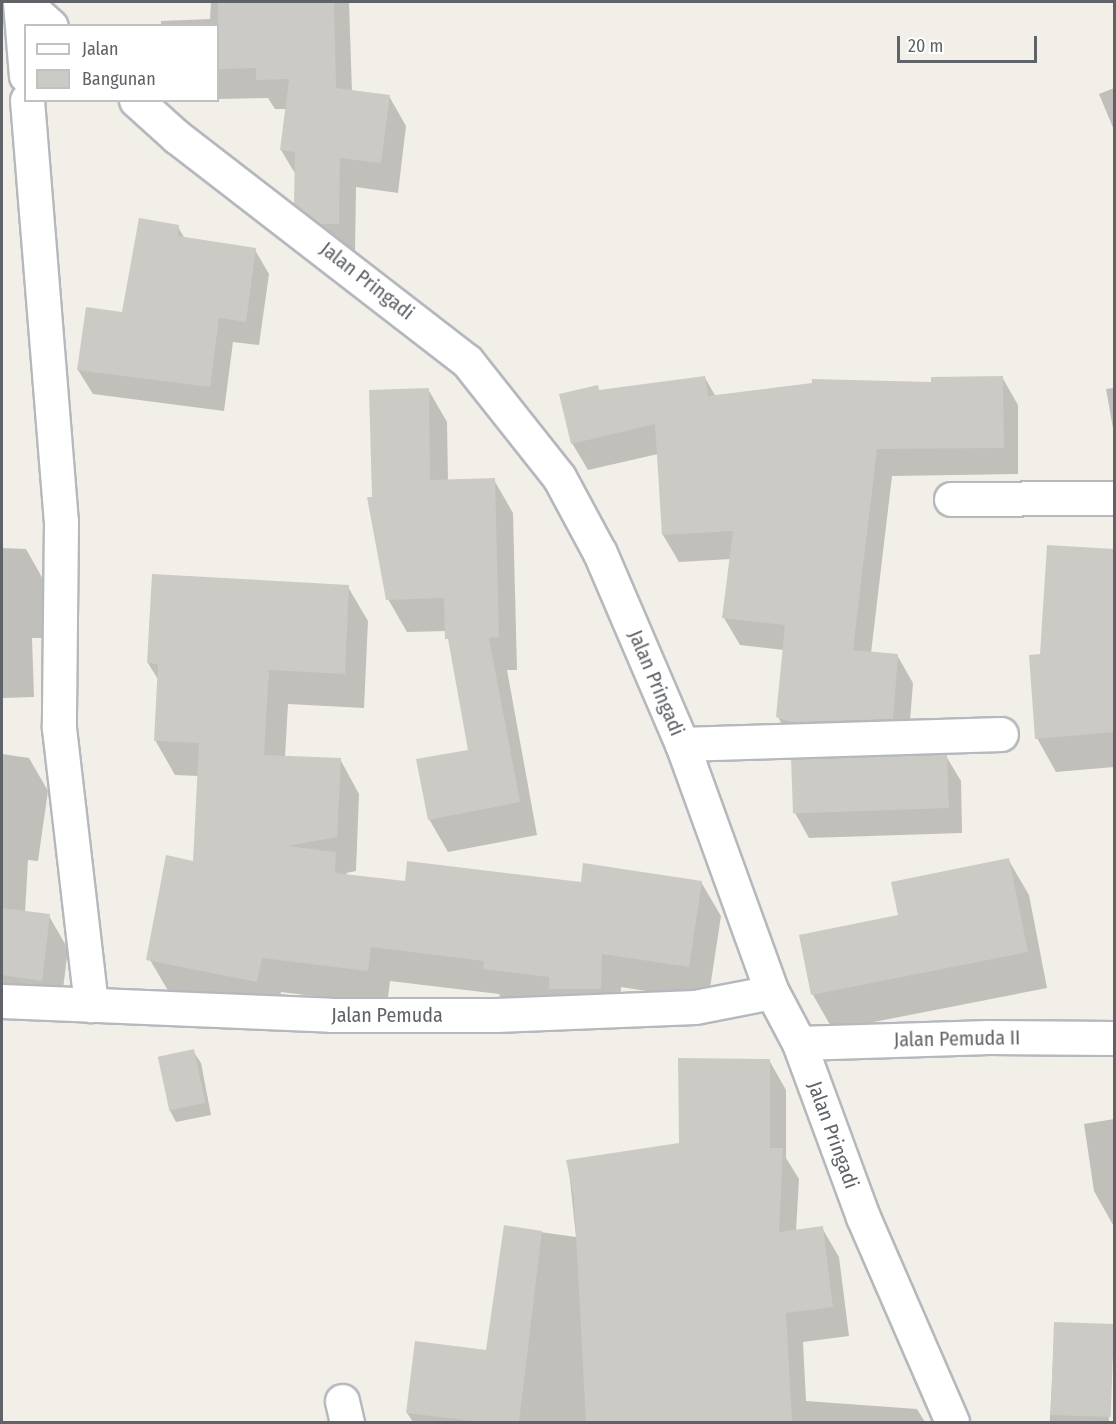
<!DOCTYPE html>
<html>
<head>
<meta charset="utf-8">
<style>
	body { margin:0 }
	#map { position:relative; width:1116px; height:1424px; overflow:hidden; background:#f1efe8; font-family:"Fira Sans Condensed",sans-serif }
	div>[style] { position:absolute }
	.shadow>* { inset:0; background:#0003; transform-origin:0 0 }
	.building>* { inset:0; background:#cccac5; transform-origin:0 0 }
	.roads { filter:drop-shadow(2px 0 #b5b8bc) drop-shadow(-2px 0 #b5b8bc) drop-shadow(0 2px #b5b8bc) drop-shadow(0 -2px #b5b8bc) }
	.street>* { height:33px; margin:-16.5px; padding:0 16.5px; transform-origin:16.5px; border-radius:16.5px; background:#fff }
	.secondary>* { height:33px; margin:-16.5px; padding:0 16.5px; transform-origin:16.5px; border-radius:16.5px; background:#fff }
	span { translate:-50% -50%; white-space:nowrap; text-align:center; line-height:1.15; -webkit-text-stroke:6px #fff; paint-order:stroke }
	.street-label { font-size:20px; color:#5f6368 }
	.frame { position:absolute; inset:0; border:3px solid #5f6368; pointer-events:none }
	.legend { position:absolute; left:24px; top:24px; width:195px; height:78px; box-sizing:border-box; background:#fff; border:2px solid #bfc1c3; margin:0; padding:8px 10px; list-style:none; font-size:18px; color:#5f6368 }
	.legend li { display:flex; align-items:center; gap:12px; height:30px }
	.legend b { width:30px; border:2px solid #bfc1c3 }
	.scale { position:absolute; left:897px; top:36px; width:140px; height:27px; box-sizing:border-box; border:3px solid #5f6368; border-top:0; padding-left:8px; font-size:18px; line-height:21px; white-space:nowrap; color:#5f6368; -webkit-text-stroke:4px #fff; paint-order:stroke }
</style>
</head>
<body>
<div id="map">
	<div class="shadow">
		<div style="clip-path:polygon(211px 2px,349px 2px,352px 92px,389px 96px,406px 126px,398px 193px,356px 187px,355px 254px,339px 254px,314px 234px,296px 204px,296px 175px,281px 150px,287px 109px,275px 109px,268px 98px,218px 99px,218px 26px,161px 26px,161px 21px,210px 19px)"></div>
		<div style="clip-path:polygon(1114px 88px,1114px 130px,1099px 94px)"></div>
		<div style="clip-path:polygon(178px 227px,185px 239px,255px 250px,269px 274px,259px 345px,233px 342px,224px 411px,93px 394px,78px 370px,124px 314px)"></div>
		<div style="clip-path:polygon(1002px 377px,1018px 405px,1018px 474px,892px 476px,871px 653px,897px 655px,913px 683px,908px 746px,794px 745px,778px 717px,784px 650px,740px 645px,724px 618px,731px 559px,679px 562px,663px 535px,658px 454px,588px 470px,572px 443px,597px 386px,600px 392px,705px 378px,716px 397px)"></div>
		<div style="clip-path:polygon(1114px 388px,1114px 434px,1106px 389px)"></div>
		<div style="clip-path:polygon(428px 389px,447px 422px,448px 481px,494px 480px,513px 513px,517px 670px,507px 670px,537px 835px,448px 852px,429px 819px,470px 751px,451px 647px,446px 631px,407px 632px,388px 599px,374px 498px)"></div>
		<div style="clip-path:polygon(1048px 547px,1114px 550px,1114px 767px,1056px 772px,1037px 738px)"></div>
		<div style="clip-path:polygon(2px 548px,26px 549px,44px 581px,42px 638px,32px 638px,34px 697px,2px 698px)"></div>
		<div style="clip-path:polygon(348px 587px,368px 621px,364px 708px,288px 704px,285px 757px,340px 759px,359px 794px,356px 871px,346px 873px,348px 876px,406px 883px,701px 882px,721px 916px,708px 1001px,621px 987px,620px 1023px,504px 1003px,499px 994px,390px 981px,387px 1005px,281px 992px,277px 1012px,170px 994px,150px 960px,194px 862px,199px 776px,175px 775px,155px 740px,159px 681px,148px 663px)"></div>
		<div style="clip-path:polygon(2px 754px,29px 758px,48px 791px,38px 861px,28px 860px,25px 913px,49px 916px,68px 949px,60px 1013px,2px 1005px)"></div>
		<div style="clip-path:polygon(946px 756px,961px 781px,962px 833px,809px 838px,795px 813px)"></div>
		<div style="clip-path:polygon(1008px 859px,1029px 895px,1047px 988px,833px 1030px,813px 995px,899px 916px)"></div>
		<div style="clip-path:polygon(193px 1051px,201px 1063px,211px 1115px,176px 1122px,169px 1109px)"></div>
		<div style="clip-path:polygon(769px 1060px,786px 1090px,786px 1158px,799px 1179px,796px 1231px,822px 1228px,839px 1257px,849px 1336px,803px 1342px,806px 1401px,917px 1409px,925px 1422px,413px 1422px,407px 1413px,488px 1351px,505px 1227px,576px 1237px,568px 1161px,680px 1145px)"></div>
		<div style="clip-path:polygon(1114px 1119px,1114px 1225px,1113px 1225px,1094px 1191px,1084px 1124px)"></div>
		<div style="left:1055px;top:1323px;width:59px;height:99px;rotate:3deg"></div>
	</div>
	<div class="building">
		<div style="clip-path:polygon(218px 2px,334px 2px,336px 88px,390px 95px,381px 163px,340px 158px,339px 224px,321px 224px,294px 204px,295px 152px,280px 150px,289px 79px,256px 80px,256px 68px,218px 69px)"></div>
		<div style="clip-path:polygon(139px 218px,179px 225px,178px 236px,256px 248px,246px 322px,219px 318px,210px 387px,77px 370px,86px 307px,122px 312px)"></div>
		<div style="clip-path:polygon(705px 376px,708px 396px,812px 383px,812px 379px,931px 382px,931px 377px,1003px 376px,1004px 448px,877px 449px,853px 650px,898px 654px,893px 719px,790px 722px,776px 717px,785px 625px,722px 618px,733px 531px,662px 535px,655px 424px,571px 444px,559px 394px,598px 385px,599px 390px)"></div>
		<div style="clip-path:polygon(429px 388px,430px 480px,495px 478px,499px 637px,489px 638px,520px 802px,428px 820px,416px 759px,468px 750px,448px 639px,445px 639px,444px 598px,386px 600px,367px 497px,372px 497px,369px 390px)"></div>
		<div style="clip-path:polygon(1047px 545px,1114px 549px,1114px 732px,1035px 739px,1029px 655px,1040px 654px)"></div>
		<div style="clip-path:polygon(152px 574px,349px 585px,345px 674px,269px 670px,264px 755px,341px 758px,337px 837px,288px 846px,336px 852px,335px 873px,405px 881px,407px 861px,581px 882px,583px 863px,702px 881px,689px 967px,602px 954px,601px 989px,549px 989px,549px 977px,483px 969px,484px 961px,371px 947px,368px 971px,262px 958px,257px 982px,146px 960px,166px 855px,193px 861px,199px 743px,154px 741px,158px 664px,147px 663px)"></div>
		<div style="left:947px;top:754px;width:54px;height:156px;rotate:88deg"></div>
		<div style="clip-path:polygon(1009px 858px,1028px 952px,811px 995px,799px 935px,898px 915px,891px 882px)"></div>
		<div style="clip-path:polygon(2px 908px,50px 914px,42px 981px,2px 975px)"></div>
		<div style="left:194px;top:1049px;width:55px;height:37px;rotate:78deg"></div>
		<div style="clip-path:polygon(678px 1058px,770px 1059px,770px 1148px,783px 1148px,779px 1232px,823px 1226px,833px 1307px,786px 1313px,792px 1422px,586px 1422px,574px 1198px,566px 1160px,679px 1143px)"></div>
		<div style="clip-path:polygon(504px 1225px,542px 1231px,519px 1422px,481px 1422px,406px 1413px,415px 1341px,486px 1350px)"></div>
		<div style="left:1054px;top:1322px;width:60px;height:93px;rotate:2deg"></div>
	</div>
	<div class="roads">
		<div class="street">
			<div style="left:20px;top:2px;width:74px;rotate:85.4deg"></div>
			<div style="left:27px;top:100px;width:423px;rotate:85.4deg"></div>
			<div style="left:61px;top:522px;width:206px;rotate:90.6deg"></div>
			<div style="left:59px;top:728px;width:279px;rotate:83.4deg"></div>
			<div style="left:951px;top:499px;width:163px;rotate:-0.4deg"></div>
			<div style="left:682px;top:744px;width:319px;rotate:-1.8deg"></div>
			<div style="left:799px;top:1043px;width:190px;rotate:-1.8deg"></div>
			<div style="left:989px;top:1037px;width:125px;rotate:0.5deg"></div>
			<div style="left:342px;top:1401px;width:22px;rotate:77deg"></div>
		</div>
		<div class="secondary">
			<div style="left:24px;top:2px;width:36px;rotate:42deg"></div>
			<div style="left:136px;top:100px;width:55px;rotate:42.1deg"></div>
			<div style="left:177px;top:137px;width:366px;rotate:37.7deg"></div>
			<div style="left:467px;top:361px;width:148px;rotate:51.6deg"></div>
			<div style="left:559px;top:477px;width:86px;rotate:61.7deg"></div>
			<div style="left:600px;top:553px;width:208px;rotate:66.8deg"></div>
			<div style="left:682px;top:744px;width:264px;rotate:70.1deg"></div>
			<div style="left:772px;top:992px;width:58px;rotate:62.1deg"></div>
			<div style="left:799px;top:1043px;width:185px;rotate:69.8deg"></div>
			<div style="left:863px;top:1217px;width:223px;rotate:66.5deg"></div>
			<div style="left:2px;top:1001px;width:329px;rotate:2.4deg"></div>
			<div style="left:331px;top:1015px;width:165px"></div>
			<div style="left:496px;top:1015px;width:199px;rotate:-2.3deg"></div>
			<div style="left:695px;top:1007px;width:78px;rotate:-11deg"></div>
		</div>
	</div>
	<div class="street-label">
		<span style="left:367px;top:281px;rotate:38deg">Jalan Pringadi</span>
		<span style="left:656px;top:683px;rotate:67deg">Jalan Pringadi</span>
		<span style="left:387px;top:1015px">Jalan Pemuda</span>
		<span style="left:957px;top:1039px;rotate:-1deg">Jalan Pemuda II</span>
		<span style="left:833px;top:1135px;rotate:70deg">Jalan Pringadi</span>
	</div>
	<div class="frame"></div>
	<ul class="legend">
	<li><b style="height:8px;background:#fff"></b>Jalan</li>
	<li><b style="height:16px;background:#cccac5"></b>Bangunan</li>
	</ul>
	<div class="scale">20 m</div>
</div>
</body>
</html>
